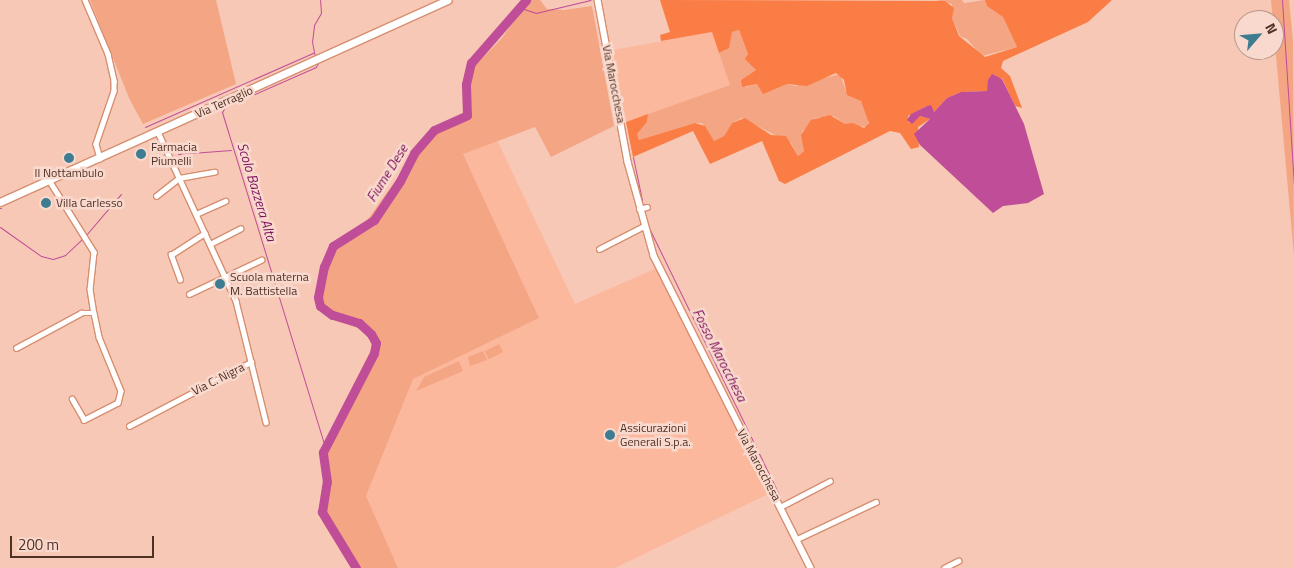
<!DOCTYPE html>
<html>
<head>
<meta charset="utf-8">
<style>
	body { margin:0 }
	#map { position:relative; width:1294px; height:568px; overflow:hidden; background:#f7c8b5; font-family:"Titillium Web",sans-serif }
	div>[style] { position:absolute }
	.built>* { inset:0; background:#fbb89d }
	.green>* { inset:0; background:#f4a584; transform-origin:0 0 }
	.forest>* { inset:0; background:#fa7d46 }
	.water>* { inset:0; background:#bf4d98 }
	.stream>* { height:1px; margin:-0.5px; padding:0 0.5px; transform-origin:0.5px; border-radius:0.5px; background:#bf4d98 }
	.river>* { height:9px; margin:-4.5px; padding:0 4.5px; transform-origin:4.5px; border-radius:4.5px; background:#bf4d98 }
	.roads { filter:drop-shadow(1px 0 #d78e70) drop-shadow(-1px 0 #d78e70) drop-shadow(0 1px #d78e70) drop-shadow(0 -1px #d78e70) }
	.street>* { height:4.5px; margin:-2.25px; padding:0 2.25px; transform-origin:2.25px; border-radius:2.25px; background:#fff }
	.secondary>* { height:5.5px; margin:-2.75px; padding:0 2.75px; transform-origin:2.75px; border-radius:2.75px; background:#fff }
	.primary>* { height:7px; margin:-3.5px; padding:0 3.5px; transform-origin:3.5px; border-radius:3.5px; background:#fff }
	.dots>* { width:14px; height:14px; translate:-50% -50%; box-sizing:border-box; border:2px solid #f9d9cd; border-radius:50% }
	span { translate:-50% -50%; white-space:nowrap; text-align:center; line-height:1.15; -webkit-text-stroke:5px #f9d9cd; paint-order:stroke }
	.street-label { font-size:12px; color:#4f3124 }
	.poi-label { font-size:12px; color:#4f3124 }
	.left { translate:0 -50%; text-align:left }
	.water-label { font-size:14px; color:#7c105d; font-style:italic }
	.north { position:absolute; left:1234px; top:10px; width:50px; height:50px; box-sizing:border-box; background:#f9d9cd; border:1px solid #b59689; border-radius:50%; rotate:63deg; font-size:14px; font-weight:700; line-height:20px; text-align:center; color:#4f3124 }
	.north::after { content:''; display:block; margin:auto; width:18px; height:22px; background:#3e7c92; clip-path:polygon(50% 0,100% 100%,50% 72%,0 100%) }
	.scale { position:absolute; left:10px; top:536px; width:144px; height:22px; box-sizing:border-box; border:2px solid #4f3124; border-top:0; padding-left:6px; font-size:15px; line-height:18px; white-space:nowrap; color:#4f3124; -webkit-text-stroke:4px #f9d9cd; paint-order:stroke }
</style>
</head>
<body>
<div id="map">
	<div class="built">
		<div style="clip-path:polygon(712px 32px,730px 85px,626px 122px,613px 50px)"></div>
		<div style="clip-path:polygon(497px 140px,575px 304px,657px 268px,770px 493px,615px 568px,398px 568px,366px 496px,413px 378px,539px 318px,463px 154px)"></div>
	</div>
	<div class="green">
		<div style="clip-path:polygon(90px 0,216px 0,236px 84px,143px 124px,129px 98px)"></div>
		<div style="clip-path:polygon(529px 0,540px 0,547px 9px,564px 10px,592px 6px,614px 126px,551px 157px,535px 127px,463px 154px,539px 318px,413px 379px,366px 496px,398px 568px,351px 568px,322px 521px,324px 518px,318px 514px,324px 478px,321px 450px,373px 346px,367px 333px,319px 307px,316px 296px,320px 268px,329px 247px,366px 222px,406px 166px,435px 134px,444px 126px,469px 118px,472px 111px,469px 86px,473px 68px,502px 38px)"></div>
		<div style="clip-path:polygon(936px 0,962px 0,964px 3px,985px 0,1003px 17px,1017px 47px,982px 56px,967px 39px,960px 36px,952px 18px,952px 4px)"></div>
		<div style="clip-path:polygon(1271px 0,1289px 0,1293px 41px,1294px 256px)"></div>
		<div style="clip-path:polygon(739px 30px,748px 54px,746px 59px,756px 70px,741px 80px,746px 87px,757px 84px,766px 93px,787px 84px,795px 86px,840px 74px,846px 91px,861px 101px,869px 119px,867px 127px,845px 124px,834px 116px,815px 118px,802px 132px,804px 151px,798px 156px,791px 143px,742px 118px,732px 123px,724px 136px,714px 141px,702px 123px,695px 123px,639px 140px,637px 134px,647px 122px,648px 114px,730px 85px,719px 53px,725px 50px,732px 32px)"></div>
		<div style="left:499px;top:344px;width:9px;height:16px;rotate:63deg"></div>
		<div style="clip-path:polygon(483px 351px,487px 360px,470px 366px,468px 357px)"></div>
		<div style="clip-path:polygon(459px 361px,463px 371px,416px 391px,424px 377px)"></div>
	</div>
	<div class="forest">
		<div style="clip-path:polygon(660px 0,945px 1px,954px 8px,952px 18px,959px 36px,985px 57px,1017px 47px,1003px 17px,987px 6px,985px 0,1112px 0,1088px 22px,1003px 61px,1001px 68px,1010px 76px,1022px 108px,1015px 106px,1002px 78px,989px 83px,987px 91px,961px 92px,947px 98px,934px 112px,927px 106px,908px 116px,909px 123px,920px 116px,930px 119px,918px 127px,919px 147px,911px 149px,900px 133px,890px 131px,785px 184px,779px 181px,762px 141px,710px 164px,693px 131px,633px 157px,626px 122px,648px 114px,647px 122px,637px 134px,639px 140px,695px 123px,705px 126px,714px 141px,724px 136px,732px 123px,745px 118px,771px 135px,786px 136px,798px 156px,804px 151px,801px 135px,811px 120px,830px 115px,845px 124px,853px 123px,864px 128px,869px 123px,861px 101px,847px 95px,844px 80px,836px 73px,807px 86px,787px 84px,766px 93px,763px 94px,757px 84px,742px 87px,741px 80px,756px 70px,745px 59px,748px 54px,739px 30px,732px 32px,729px 48px,719px 53px,712px 32px,661px 41px,660px 35px,670px 32px)"></div>
	</div>
	<div class="water">
		<div style="clip-path:polygon(992px 74px,1002px 79px,1024px 124px,1044px 194px,1028px 203px,1003px 206px,993px 213px,920px 145px,914px 134px,930px 119px,920px 116px,912px 124px,907px 120px,911px 114px,927px 106px,931px 105px,934px 112px,947px 98px,961px 92px,987px 91px,988px 80px)"></div>
	</div>
	<div class="stream">
		<div style="left:1282px;top:0;width:184px;rotate:86.3deg"></div>
		<div style="left:521px;top:8px;width:16px;rotate:18deg"></div>
		<div style="left:536px;top:13px;width:56px;rotate:-13.5deg"></div>
		<div style="left:315px;top:57px;width:15px;rotate:-101deg"></div>
		<div style="left:312px;top:42px;width:17px;rotate:-83deg"></div>
		<div style="left:314px;top:25px;width:14px;rotate:-60deg"></div>
		<div style="left:321px;top:13px;width:13px;rotate:-94deg"></div>
		<div style="left:318px;top:63px;width:4px;rotate:117deg"></div>
		<div style="left:316px;top:67px;width:99px;rotate:156.3deg"></div>
		<div style="left:225px;top:107px;width:6px;rotate:121deg"></div>
		<div style="left:222px;top:112px;width:350px;rotate:72.9deg"></div>
		<div style="left:145px;top:127px;width:184px;rotate:-23.8deg"></div>
		<div style="left:178px;top:154px;width:53px;rotate:-4.3deg"></div>
		<div style="left:633px;top:157px;width:44px;rotate:78.2deg"></div>
		<div style="left:0;top:208px;width:1px"></div>
		<div style="left:0;top:227px;width:50px;rotate:35.3deg"></div>
		<div style="left:41px;top:256px;width:12px;rotate:14deg"></div>
		<div style="left:53px;top:259px;width:13px;rotate:-18deg"></div>
		<div style="left:65px;top:255px;width:25px;rotate:-43deg"></div>
		<div style="left:650px;top:230px;width:295px;rotate:64deg"></div>
		<div style="left:86px;top:235px;width:54px;rotate:-49.5deg"></div>
	</div>
	<div class="river">
		<div style="left:356px;top:568px;width:66px;rotate:-121.3deg"></div>
		<div style="left:322px;top:512px;width:30px;rotate:-81deg"></div>
		<div style="left:327px;top:482px;width:30px;rotate:-98deg"></div>
		<div style="left:323px;top:452px;width:111px;rotate:-62.7deg"></div>
		<div style="left:374px;top:353px;width:10px;rotate:-79deg"></div>
		<div style="left:376px;top:343px;width:10px;rotate:-119deg"></div>
		<div style="left:371px;top:334px;width:16px;rotate:-137deg"></div>
		<div style="left:359px;top:323px;width:28px;rotate:-163deg"></div>
		<div style="left:332px;top:315px;width:15px;rotate:-143deg"></div>
		<div style="left:320px;top:306px;width:9px;rotate:-103deg"></div>
		<div style="left:318px;top:297px;width:31px;rotate:-79deg"></div>
		<div style="left:324px;top:267px;width:23px;rotate:-67deg"></div>
		<div style="left:333px;top:246px;width:49px;rotate:-32.4deg"></div>
		<div style="left:374px;top:220px;width:47px;rotate:-56.3deg"></div>
		<div style="left:400px;top:181px;width:31px;rotate:-63deg"></div>
		<div style="left:414px;top:153px;width:30px;rotate:-49deg"></div>
		<div style="left:434px;top:130px;width:36px;rotate:-24deg"></div>
		<div style="left:467px;top:115px;width:31px;rotate:-92deg"></div>
		<div style="left:466px;top:84px;width:22px;rotate:-77deg"></div>
		<div style="left:471px;top:63px;width:84px;rotate:-48.9deg"></div>
	</div>
	<div class="roads">
		<div class="street">
			<div style="left:85px;top:0;width:59px;rotate:66.9deg"></div>
			<div style="left:108px;top:54px;width:28px;rotate:77deg"></div>
			<div style="left:114px;top:81px;width:10px;rotate:90deg"></div>
			<div style="left:114px;top:91px;width:56px;rotate:108.8deg"></div>
			<div style="left:96px;top:144px;width:15px;rotate:74deg"></div>
			<div style="left:158px;top:132px;width:186px;rotate:65.2deg"></div>
			<div style="left:236px;top:301px;width:125px;rotate:76.1deg"></div>
			<div style="left:49px;top:180px;width:85px;rotate:58deg"></div>
			<div style="left:94px;top:252px;width:37px;rotate:96deg"></div>
			<div style="left:90px;top:289px;width:24px;rotate:81deg"></div>
			<div style="left:94px;top:313px;width:25px;rotate:78deg"></div>
			<div style="left:99px;top:337px;width:58px;rotate:67.8deg"></div>
			<div style="left:121px;top:391px;width:12px;rotate:104deg"></div>
			<div style="left:118px;top:403px;width:38px;rotate:153deg"></div>
			<div style="left:84px;top:420px;width:24px;rotate:-120deg"></div>
			<div style="left:156px;top:196px;width:29px;rotate:-38deg"></div>
			<div style="left:179px;top:178px;width:36px;rotate:-10deg"></div>
			<div style="left:639px;top:209px;width:8px;rotate:-14deg"></div>
			<div style="left:196px;top:214px;width:32px;rotate:-24deg"></div>
			<div style="left:210px;top:244px;width:34px;rotate:-27deg"></div>
			<div style="left:599px;top:249px;width:51px;rotate:-27.1deg"></div>
			<div style="left:180px;top:280px;width:27px;rotate:-110deg"></div>
			<div style="left:171px;top:255px;width:40px;rotate:-32.9deg"></div>
			<div style="left:189px;top:294px;width:80px;rotate:-25.3deg"></div>
			<div style="left:16px;top:348px;width:74px;rotate:-28.3deg"></div>
			<div style="left:81px;top:313px;width:13px"></div>
			<div style="left:129px;top:426px;width:138px;rotate:-27.7deg"></div>
			<div style="left:780px;top:507px;width:56px;rotate:-27.5deg"></div>
			<div style="left:797px;top:539px;width:87px;rotate:-25.1deg"></div>
			<div style="left:944px;top:568px;width:16px;rotate:-27deg"></div>
		</div>
		<div class="secondary">
			<div style="left:598px;top:0;width:165px;rotate:79.5deg"></div>
			<div style="left:628px;top:162px;width:98px;rotate:74.5deg"></div>
			<div style="left:654px;top:256px;width:349px;rotate:63.3deg"></div>
		</div>
		<div class="primary">
			<div style="left:0;top:202px;width:491px;rotate:-24.3deg"></div>
		</div>
	</div>
	<div class="dots">
		<div style="left:141px;top:154px;background:#3e7c92"></div>
		<div style="left:69px;top:158px;background:#3e7c92"></div>
		<div style="left:46px;top:203px;background:#3e7c92"></div>
		<div style="left:220px;top:284px;background:#3e7c92"></div>
		<div style="left:610px;top:435px;background:#3e7c92"></div>
	</div>
	<div class="street-label">
		<span style="left:614px;top:84px;rotate:79deg">Via Marocchesa</span>
		<span style="left:224px;top:102px;rotate:-24deg">Via Terraglio</span>
		<span style="left:218px;top:379px;rotate:-27deg">Via C. Nigra</span>
		<span style="left:759px;top:465px;rotate:62deg">Via Marocchesa</span>
	</div>
	<div class="poi-label">
		<span class="left" style="left:151px;top:154px">Farmacia<br>Piumelli</span>
		<span style="left:69px;top:173px">Il Nottambulo</span>
		<span class="left" style="left:56px;top:203px">Villa Carlesso</span>
		<span class="left" style="left:230px;top:284px">Scuola materna<br>M. Battistella</span>
		<span class="left" style="left:620px;top:435px">Assicurazioni<br>Generali S.p.a.</span>
	</div>
	<div class="water-label">
		<span style="left:387px;top:173px;rotate:-58deg">Fiume Dese</span>
		<span style="left:257px;top:192px;rotate:73deg">Scolo Bazzera Alta</span>
		<span style="left:720px;top:355px;rotate:63deg">Fosso Marocchesa</span>
	</div>
	<div class="north">N</div>
	<div class="scale">200 m</div>
</div>
</body>
</html>
